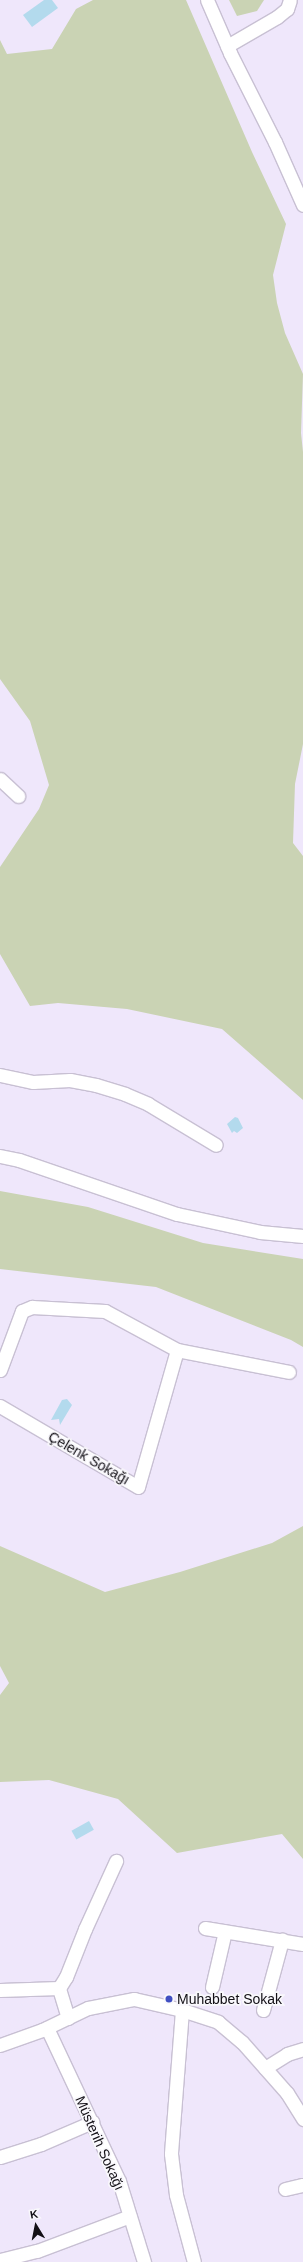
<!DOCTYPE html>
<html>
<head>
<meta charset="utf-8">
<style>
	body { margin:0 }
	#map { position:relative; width:303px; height:2262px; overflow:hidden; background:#efe7fb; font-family:Helvetica,sans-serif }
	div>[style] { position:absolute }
	.green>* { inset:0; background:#cad3b4 }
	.water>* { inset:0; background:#b3daed; transform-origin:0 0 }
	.roads { filter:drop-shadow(1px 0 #c8c0d3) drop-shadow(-1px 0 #c8c0d3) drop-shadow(0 1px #c8c0d3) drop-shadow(0 -1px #c8c0d3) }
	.minor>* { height:13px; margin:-6.5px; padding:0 6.5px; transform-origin:6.5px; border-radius:6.5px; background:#fff }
	.dots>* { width:11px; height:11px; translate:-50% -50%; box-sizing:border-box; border:2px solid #f9f8fc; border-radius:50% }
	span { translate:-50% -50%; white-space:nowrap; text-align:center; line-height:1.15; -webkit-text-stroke:3.5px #f9f8fc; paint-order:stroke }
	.street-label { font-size:14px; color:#131016 }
	.poi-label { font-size:14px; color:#131016 }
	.left { translate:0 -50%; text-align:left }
	.north { position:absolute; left:16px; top:2206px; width:40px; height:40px; -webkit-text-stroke:3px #f9f8fc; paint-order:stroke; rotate:350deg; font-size:11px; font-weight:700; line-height:16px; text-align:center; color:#131016 }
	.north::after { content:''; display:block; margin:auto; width:14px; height:18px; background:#131016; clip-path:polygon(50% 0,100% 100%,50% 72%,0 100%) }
</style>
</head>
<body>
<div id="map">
	<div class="green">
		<div style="clip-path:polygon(93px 0,186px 0,252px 152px,286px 224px,273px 275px,277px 303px,285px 333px,303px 374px,301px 433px,303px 452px,303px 744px,295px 784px,293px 843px,303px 856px,303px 1100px,222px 1029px,127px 1009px,58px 1003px,30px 1006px,0 954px,0 867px,39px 809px,49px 785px,30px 721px,0 679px,0 40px,7px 54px,52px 49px,76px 9px)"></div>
		<div style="clip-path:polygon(229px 0,264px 0,257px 11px,237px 16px)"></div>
		<div style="clip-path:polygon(0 1191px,88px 1207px,203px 1243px,303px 1259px,303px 1347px,291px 1340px,156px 1287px,0 1269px)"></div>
		<div style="clip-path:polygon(303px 1526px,303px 1859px,282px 1834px,177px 1853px,118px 1799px,49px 1780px,0 1782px,0 1695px,9px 1683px,0 1666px,0 1546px,105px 1592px,180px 1572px,272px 1543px)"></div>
	</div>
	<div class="water">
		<div style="clip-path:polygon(44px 0,52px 0,58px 8px,32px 27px,23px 15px)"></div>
		<div style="clip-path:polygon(235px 1117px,238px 1118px,243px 1128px,237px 1133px,234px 1131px,232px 1133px,227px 1124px)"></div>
		<div style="clip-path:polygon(67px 1399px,72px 1405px,60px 1425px,59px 1419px,51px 1420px,62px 1400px)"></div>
		<div style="left:89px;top:1821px;width:10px;height:20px;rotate:61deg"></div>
	</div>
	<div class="roads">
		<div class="minor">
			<div style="left:207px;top:0;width:58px;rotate:66.5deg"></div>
			<div style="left:230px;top:53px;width:100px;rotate:63.2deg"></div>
			<div style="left:275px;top:142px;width:69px;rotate:66deg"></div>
			<div style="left:227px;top:46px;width:58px;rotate:-30.1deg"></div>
			<div style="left:277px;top:17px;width:13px;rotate:-39deg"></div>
			<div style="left:287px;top:9px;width:9px;rotate:-72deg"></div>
			<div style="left:0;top:779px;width:25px;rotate:43deg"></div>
			<div style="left:0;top:1075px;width:34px;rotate:12deg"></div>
			<div style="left:33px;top:1082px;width:37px;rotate:-3deg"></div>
			<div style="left:70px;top:1080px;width:26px;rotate:11deg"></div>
			<div style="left:96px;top:1085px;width:30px;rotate:17deg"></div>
			<div style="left:125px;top:1094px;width:25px;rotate:23deg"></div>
			<div style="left:148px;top:1104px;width:79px;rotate:31.1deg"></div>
			<div style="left:0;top:1156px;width:19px;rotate:12deg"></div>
			<div style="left:19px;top:1160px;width:167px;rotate:18.9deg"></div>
			<div style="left:177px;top:1214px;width:85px;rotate:12.2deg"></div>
			<div style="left:260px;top:1232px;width:43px;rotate:5.3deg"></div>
			<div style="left:177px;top:1350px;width:114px;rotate:11.1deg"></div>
			<div style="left:0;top:1370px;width:63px;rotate:-69.6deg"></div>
			<div style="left:22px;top:1311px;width:11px;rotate:-22deg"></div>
			<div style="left:32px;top:1307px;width:73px;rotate:3.1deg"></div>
			<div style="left:105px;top:1311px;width:82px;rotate:28.4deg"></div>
			<div style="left:177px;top:1350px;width:142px;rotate:105.9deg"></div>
			<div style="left:138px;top:1487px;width:160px;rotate:-149.6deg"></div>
			<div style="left:205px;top:1928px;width:99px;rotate:9.3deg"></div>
			<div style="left:212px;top:1987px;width:57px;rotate:-76.9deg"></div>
			<div style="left:0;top:1990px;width:59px;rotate:-1.9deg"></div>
			<div style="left:182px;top:2010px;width:144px;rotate:94.4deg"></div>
			<div style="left:171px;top:2154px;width:41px;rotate:83deg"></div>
			<div style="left:176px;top:2195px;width:69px;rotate:75deg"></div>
			<div style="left:263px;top:2010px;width:73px;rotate:-74.8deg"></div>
			<div style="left:68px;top:2018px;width:31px;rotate:-107deg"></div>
			<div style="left:59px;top:1988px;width:13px;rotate:-58deg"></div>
			<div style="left:66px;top:1977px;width:52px;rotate:-68.4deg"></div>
			<div style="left:85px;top:1929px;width:75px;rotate:-65.5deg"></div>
			<div style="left:47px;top:2028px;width:169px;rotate:64.8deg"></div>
			<div style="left:119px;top:2181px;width:85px;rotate:72.8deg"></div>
			<div style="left:0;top:2045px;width:45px;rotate:-19.7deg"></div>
			<div style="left:42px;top:2030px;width:51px;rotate:-25.6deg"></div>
			<div style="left:88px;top:2008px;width:47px;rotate:-11.1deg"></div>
			<div style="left:134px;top:1999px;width:49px;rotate:12.9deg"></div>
			<div style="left:182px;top:2010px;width:38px;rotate:18deg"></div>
			<div style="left:218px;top:2022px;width:31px;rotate:40deg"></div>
			<div style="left:242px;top:2042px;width:68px;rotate:48.6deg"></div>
			<div style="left:287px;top:2093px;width:31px;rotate:58deg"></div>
			<div style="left:265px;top:2068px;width:26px;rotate:-32deg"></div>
			<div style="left:287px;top:2054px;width:17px;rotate:-17deg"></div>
			<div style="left:0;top:2157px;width:43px;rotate:-17.6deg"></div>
			<div style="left:41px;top:2144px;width:56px;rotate:-23.3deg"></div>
			<div style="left:285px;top:2189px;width:18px;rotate:-13deg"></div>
			<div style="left:0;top:2260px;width:38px;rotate:-14deg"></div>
			<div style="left:37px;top:2251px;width:99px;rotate:-20.6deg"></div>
		</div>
	</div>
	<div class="dots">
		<div style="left:169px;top:1999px;background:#404fc2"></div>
	</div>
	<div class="street-label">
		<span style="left:89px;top:1458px;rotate:30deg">Çelenk Sokağı</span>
		<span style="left:100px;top:2143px;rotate:66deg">Müsterih Sokağı</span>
	</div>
	<div class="poi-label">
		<span class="left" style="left:177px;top:1999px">Muhabbet Sokak</span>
	</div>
	<div class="north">K</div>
</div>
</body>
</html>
